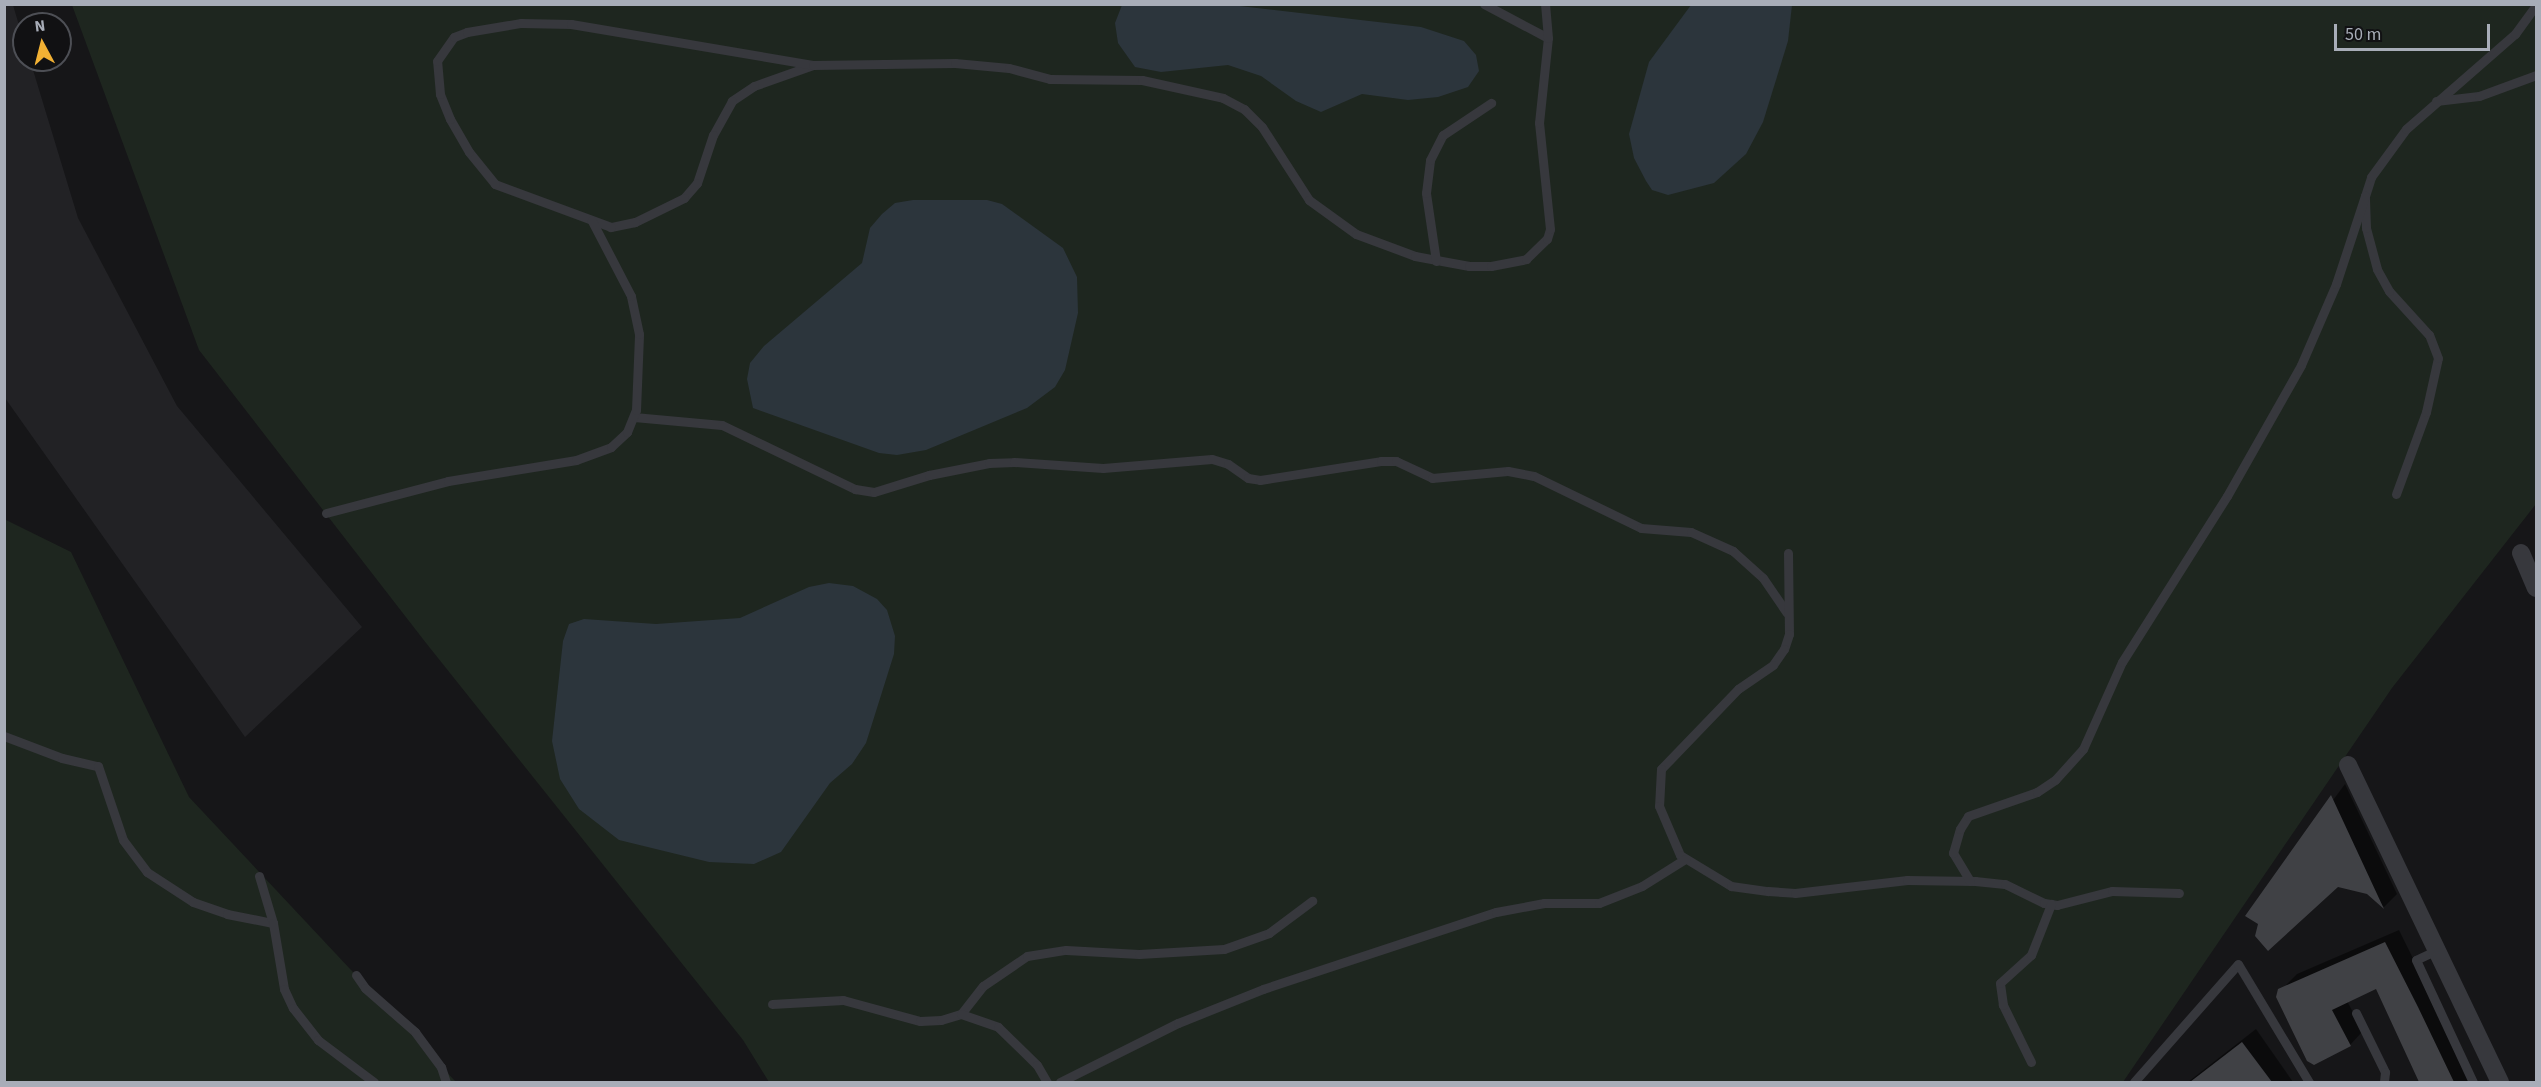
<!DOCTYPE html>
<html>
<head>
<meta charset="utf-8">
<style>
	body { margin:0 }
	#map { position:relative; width:2541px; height:1087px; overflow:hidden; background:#161618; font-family:"Source Sans 3",sans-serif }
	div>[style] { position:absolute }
	.built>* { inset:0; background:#222225 }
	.green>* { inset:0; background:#1e261f }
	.water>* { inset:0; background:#2c353c }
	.shadow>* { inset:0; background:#0007 }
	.building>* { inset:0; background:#404145 }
	.service>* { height:9px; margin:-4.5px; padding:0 4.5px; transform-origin:4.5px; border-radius:4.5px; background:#37383d }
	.minor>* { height:18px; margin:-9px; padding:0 9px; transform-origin:9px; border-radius:9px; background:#37383d }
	span { translate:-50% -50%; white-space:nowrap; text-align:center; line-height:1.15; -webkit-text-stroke:6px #111113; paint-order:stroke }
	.frame { position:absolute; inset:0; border:6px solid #a8adb8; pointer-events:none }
	.north { position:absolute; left:12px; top:12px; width:60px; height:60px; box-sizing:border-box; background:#111113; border:2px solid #4d4f55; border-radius:50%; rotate:353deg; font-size:16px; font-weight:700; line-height:24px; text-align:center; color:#a8adb8 }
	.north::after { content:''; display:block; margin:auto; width:21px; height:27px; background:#f2b134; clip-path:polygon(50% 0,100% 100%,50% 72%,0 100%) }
	.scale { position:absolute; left:2334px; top:24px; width:156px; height:27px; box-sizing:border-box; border:3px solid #a8adb8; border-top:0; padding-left:8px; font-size:18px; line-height:21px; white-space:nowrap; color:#a8adb8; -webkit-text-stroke:4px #111113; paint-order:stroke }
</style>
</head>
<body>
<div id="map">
	<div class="built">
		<div style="clip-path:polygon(4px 5px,13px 5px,24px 42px,24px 60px,30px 60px,78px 218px,177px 406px,362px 627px,245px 737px,5px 398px)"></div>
	</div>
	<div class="green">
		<div style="clip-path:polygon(72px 5px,2536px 5px,2536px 504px,2392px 688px,2123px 1082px,769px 1082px,743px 1040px,426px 643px,199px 350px)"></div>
		<div style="clip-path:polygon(4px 519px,71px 552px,189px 797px,456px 1082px,5px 1082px)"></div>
	</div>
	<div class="water">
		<div style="clip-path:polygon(1122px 5px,1231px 5px,1421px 27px,1464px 41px,1476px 55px,1479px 71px,1468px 87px,1438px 97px,1408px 100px,1362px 94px,1321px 112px,1296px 101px,1261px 76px,1228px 65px,1161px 72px,1135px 67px,1118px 43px,1115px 23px)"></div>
		<div style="clip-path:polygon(1691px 5px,1792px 5px,1788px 41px,1763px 122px,1746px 154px,1714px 183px,1668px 195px,1652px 190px,1646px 181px,1634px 158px,1629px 134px,1649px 62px)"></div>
		<div style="clip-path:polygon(913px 200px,987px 200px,1002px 204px,1063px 248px,1077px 277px,1078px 313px,1065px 370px,1055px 387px,1027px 408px,926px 450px,897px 455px,879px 453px,753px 408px,747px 379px,750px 363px,764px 346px,862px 263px,870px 228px,882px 214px,895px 203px)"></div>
		<div style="clip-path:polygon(829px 583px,853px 586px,877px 599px,887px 610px,895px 636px,894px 654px,866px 743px,852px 764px,830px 783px,781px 852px,754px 864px,709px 862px,619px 840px,579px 809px,560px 779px,552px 741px,563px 641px,569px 624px,584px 619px,656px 624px,740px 618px,809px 587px)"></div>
	</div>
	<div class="shadow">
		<div style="clip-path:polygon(2345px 784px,2397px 894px,2384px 907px,2367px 893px,2337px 886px,2260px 924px,2247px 916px)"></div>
		<div style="clip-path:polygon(2399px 930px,2469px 1072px,2468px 1082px,2421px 1082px,2376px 987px,2347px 1001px,2363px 1031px,2350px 1045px,2278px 993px,2297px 974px)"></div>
		<div style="clip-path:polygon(2256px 1029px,2293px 1082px,2188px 1082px)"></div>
	</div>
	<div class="building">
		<div style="clip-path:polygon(2331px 795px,2384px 909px,2367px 894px,2338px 887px,2268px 951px,2255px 936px,2258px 924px,2245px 916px)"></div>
		<div style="clip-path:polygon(2385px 942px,2418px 1007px,2454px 1082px,2419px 1082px,2376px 989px,2332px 1010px,2351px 1046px,2314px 1065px,2307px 1061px,2276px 997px,2278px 989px)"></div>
		<div style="clip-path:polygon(2242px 1042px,2272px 1082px,2190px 1082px)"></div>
	</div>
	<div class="service">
		<div style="left:1484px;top:4px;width:72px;rotate:28deg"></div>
		<div style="left:813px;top:65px;width:63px;rotate:160.4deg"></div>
		<div style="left:754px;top:86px;width:27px;rotate:146deg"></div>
		<div style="left:732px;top:101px;width:39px;rotate:119deg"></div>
		<div style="left:713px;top:135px;width:51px;rotate:108.4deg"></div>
		<div style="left:697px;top:183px;width:20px;rotate:131deg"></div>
		<div style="left:684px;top:198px;width:55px;rotate:153.9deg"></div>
		<div style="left:635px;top:222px;width:25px;rotate:168deg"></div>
		<div style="left:611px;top:227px;width:124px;rotate:-159.7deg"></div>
		<div style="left:495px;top:184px;width:41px;rotate:-129.1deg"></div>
		<div style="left:469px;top:152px;width:38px;rotate:-120deg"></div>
		<div style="left:450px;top:119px;width:27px;rotate:-112deg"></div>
		<div style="left:440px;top:94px;width:33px;rotate:-95deg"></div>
		<div style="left:437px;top:61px;width:29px;rotate:-55deg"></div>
		<div style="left:454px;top:37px;width:14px;rotate:-21deg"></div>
		<div style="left:467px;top:32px;width:55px;rotate:-9.5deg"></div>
		<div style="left:521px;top:23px;width:50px;rotate:1.1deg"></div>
		<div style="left:571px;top:24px;width:245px;rotate:9.6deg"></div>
		<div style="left:813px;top:65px;width:142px;rotate:-0.8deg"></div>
		<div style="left:955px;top:63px;width:54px;rotate:5.3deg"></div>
		<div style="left:1009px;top:68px;width:42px;rotate:15deg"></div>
		<div style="left:1050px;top:79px;width:92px;rotate:0.6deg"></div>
		<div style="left:1142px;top:80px;width:83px;rotate:12.5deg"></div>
		<div style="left:1223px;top:98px;width:24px;rotate:28deg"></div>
		<div style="left:1244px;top:109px;width:25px;rotate:45deg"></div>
		<div style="left:1262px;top:127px;width:87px;rotate:57.2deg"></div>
		<div style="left:1309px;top:200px;width:58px;rotate:35.9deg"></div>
		<div style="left:1356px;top:234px;width:63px;rotate:20.4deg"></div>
		<div style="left:1415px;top:256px;width:55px;rotate:10.5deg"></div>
		<div style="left:1469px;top:266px;width:22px"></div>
		<div style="left:1491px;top:266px;width:36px;rotate:-11deg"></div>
		<div style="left:1526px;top:259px;width:29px;rotate:-44deg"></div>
		<div style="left:1547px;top:239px;width:10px;rotate:-73deg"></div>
		<div style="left:1550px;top:229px;width:107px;rotate:-95.9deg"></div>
		<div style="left:1539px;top:123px;width:85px;rotate:-84deg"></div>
		<div style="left:1548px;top:38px;width:34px;rotate:-95deg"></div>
		<div style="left:2436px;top:101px;width:43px;rotate:-6.6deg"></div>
		<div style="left:2479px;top:96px;width:61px;rotate:-20.2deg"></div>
		<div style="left:1436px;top:261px;width:69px;rotate:-98.4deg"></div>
		<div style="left:1426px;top:193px;width:33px;rotate:-83deg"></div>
		<div style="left:1430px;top:160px;width:28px;rotate:-63deg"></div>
		<div style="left:1443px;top:135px;width:58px;rotate:-33.7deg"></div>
		<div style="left:634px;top:417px;width:88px;rotate:5.2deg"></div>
		<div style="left:722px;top:425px;width:148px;rotate:25.7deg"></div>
		<div style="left:855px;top:489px;width:19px;rotate:9deg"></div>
		<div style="left:874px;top:492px;width:58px;rotate:-17.2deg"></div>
		<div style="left:929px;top:475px;width:61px;rotate:-11.3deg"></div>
		<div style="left:989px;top:463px;width:25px;rotate:-2deg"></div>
		<div style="left:1014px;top:462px;width:89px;rotate:3.9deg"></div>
		<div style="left:1103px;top:468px;width:109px;rotate:-4.7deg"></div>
		<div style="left:1212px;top:459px;width:17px;rotate:17deg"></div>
		<div style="left:1228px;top:464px;width:24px;rotate:35deg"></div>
		<div style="left:1248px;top:478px;width:12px;rotate:9deg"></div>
		<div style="left:1260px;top:480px;width:122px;rotate:-8.9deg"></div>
		<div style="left:1381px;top:461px;width:15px"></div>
		<div style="left:1396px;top:461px;width:40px;rotate:25deg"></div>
		<div style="left:1432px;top:478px;width:76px;rotate:-5.3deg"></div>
		<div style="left:1508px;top:471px;width:26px;rotate:11deg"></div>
		<div style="left:1534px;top:476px;width:119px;rotate:25.9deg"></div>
		<div style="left:1641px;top:528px;width:50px;rotate:4.6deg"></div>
		<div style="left:1691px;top:532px;width:46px;rotate:24.3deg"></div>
		<div style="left:1733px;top:551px;width:40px;rotate:42deg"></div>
		<div style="left:1763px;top:578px;width:42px;rotate:55.6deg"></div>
		<div style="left:2396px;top:494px;width:87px;rotate:-69.9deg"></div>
		<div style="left:2426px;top:412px;width:55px;rotate:-77.5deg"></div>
		<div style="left:2438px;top:358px;width:25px;rotate:-111deg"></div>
		<div style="left:2429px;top:335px;width:59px;rotate:-132.3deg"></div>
		<div style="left:2389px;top:291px;width:25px;rotate:-119deg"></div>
		<div style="left:2377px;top:269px;width:42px;rotate:-105deg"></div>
		<div style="left:2366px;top:228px;width:32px;rotate:-92deg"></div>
		<div style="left:2365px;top:196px;width:20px;rotate:-72deg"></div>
		<div style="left:2371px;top:177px;width:59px;rotate:-53.9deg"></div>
		<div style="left:2406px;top:129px;width:145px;rotate:-41.1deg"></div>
		<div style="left:2515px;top:34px;width:36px;rotate:-54deg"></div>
		<div style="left:326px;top:513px;width:126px;rotate:-14.7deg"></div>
		<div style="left:448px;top:481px;width:130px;rotate:-9.3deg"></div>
		<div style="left:576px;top:460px;width:37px;rotate:-20deg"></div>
		<div style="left:611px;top:447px;width:22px;rotate:-43deg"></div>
		<div style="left:627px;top:432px;width:24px;rotate:-68deg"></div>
		<div style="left:636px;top:410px;width:76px;rotate:-87.7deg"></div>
		<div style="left:639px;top:334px;width:39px;rotate:-102deg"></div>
		<div style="left:631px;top:296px;width:85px;rotate:-117.5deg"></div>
		<div style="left:1788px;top:553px;width:81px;rotate:89.3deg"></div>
		<div style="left:1789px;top:634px;width:16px;rotate:108deg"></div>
		<div style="left:1784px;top:649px;width:19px;rotate:125deg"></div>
		<div style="left:1773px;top:665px;width:42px;rotate:145.6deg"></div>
		<div style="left:1738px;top:689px;width:111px;rotate:133.9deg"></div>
		<div style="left:1661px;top:769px;width:37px;rotate:93deg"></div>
		<div style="left:1659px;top:806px;width:53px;rotate:66.8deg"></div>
		<div style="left:1680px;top:855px;width:60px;rotate:31.3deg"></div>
		<div style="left:1731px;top:886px;width:37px;rotate:8deg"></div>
		<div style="left:1768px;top:891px;width:27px;rotate:4deg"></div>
		<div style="left:1795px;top:893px;width:113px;rotate:-6.6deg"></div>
		<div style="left:1907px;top:880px;width:68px;rotate:0.8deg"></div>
		<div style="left:1975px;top:881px;width:30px;rotate:6deg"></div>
		<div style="left:2005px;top:884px;width:43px;rotate:26deg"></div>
		<div style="left:2044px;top:903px;width:13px;rotate:9deg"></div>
		<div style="left:2057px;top:905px;width:57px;rotate:-14.3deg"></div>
		<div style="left:2112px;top:891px;width:67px;rotate:1.7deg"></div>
		<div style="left:4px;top:736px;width:62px;rotate:20.8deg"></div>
		<div style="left:62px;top:758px;width:37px;rotate:13deg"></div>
		<div style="left:98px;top:766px;width:78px;rotate:71.3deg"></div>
		<div style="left:123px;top:840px;width:40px;rotate:53deg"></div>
		<div style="left:147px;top:872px;width:55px;rotate:33.1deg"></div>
		<div style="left:193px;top:902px;width:36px;rotate:19deg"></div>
		<div style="left:227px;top:914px;width:47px;rotate:11.1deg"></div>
		<div style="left:259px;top:876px;width:49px;rotate:73.4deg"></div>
		<div style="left:273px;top:923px;width:67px;rotate:80.5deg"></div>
		<div style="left:284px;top:989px;width:21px;rotate:65deg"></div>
		<div style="left:293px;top:1008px;width:41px;rotate:52deg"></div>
		<div style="left:318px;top:1040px;width:70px;rotate:36.9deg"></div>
		<div style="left:1970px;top:881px;width:33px;rotate:-121deg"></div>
		<div style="left:1953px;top:853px;width:25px;rotate:-74deg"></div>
		<div style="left:1960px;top:829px;width:15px;rotate:-58deg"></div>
		<div style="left:1968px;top:816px;width:73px;rotate:-19.2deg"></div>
		<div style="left:2037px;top:792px;width:22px;rotate:-34deg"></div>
		<div style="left:2055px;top:780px;width:42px;rotate:-47.9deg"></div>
		<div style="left:2083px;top:749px;width:95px;rotate:-65.9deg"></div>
		<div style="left:2122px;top:662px;width:196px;rotate:-57.7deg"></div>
		<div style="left:2227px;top:496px;width:150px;rotate:-60.5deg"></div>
		<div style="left:2301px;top:365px;width:88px;rotate:-66.6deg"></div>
		<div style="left:2336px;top:284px;width:93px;rotate:-71.8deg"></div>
		<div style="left:2437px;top:950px;width:23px;rotate:155deg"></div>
		<div style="left:2416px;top:960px;width:135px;rotate:65deg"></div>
		<div style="left:356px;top:975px;width:16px;rotate:55deg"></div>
		<div style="left:365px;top:988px;width:67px;rotate:41.3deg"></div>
		<div style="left:415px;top:1032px;width:44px;rotate:53.4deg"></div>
		<div style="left:441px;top:1067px;width:16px;rotate:72deg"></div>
		<div style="left:772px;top:1004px;width:71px;rotate:-3.2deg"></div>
		<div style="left:843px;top:1000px;width:80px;rotate:15.3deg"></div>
		<div style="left:920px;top:1021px;width:21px;rotate:-3deg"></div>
		<div style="left:941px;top:1020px;width:21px;rotate:-17deg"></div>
		<div style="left:961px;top:1014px;width:36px;rotate:-52deg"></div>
		<div style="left:983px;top:986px;width:53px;rotate:-34.3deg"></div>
		<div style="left:1027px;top:956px;width:39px;rotate:-9deg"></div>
		<div style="left:1066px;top:950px;width:73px;rotate:3.1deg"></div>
		<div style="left:1139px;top:954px;width:85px;rotate:-3.4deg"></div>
		<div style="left:1224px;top:949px;width:48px;rotate:-19.6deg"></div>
		<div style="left:1269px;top:933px;width:54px;rotate:-36.7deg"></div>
		<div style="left:2356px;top:1013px;width:66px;rotate:63.8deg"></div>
		<div style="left:2385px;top:1072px;width:10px;rotate:96deg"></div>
		<div style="left:961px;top:1014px;width:39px;rotate:19deg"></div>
		<div style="left:998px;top:1027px;width:54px;rotate:44.3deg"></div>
		<div style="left:1037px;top:1065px;width:20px;rotate:60deg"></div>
		<div style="left:2031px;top:1062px;width:64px;rotate:-116.2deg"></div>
		<div style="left:2003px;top:1005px;width:22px;rotate:-98deg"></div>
		<div style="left:2000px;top:983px;width:42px;rotate:-42.1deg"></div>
		<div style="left:2031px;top:955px;width:55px;rotate:-68.6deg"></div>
		<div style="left:1060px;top:1082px;width:132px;rotate:-26.6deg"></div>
		<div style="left:1178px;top:1023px;width:92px;rotate:-21.8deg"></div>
		<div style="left:1263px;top:989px;width:245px;rotate:-18.3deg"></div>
		<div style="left:1496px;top:912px;width:49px;rotate:-10.6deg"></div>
		<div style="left:1544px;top:903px;width:55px"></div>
		<div style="left:1599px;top:903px;width:46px;rotate:-21.6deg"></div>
		<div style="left:1642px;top:886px;width:51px;rotate:-32.1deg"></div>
		<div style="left:2134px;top:1082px;width:157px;rotate:-48.6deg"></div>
		<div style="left:2238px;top:964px;width:138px;rotate:59deg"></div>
	</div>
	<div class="minor">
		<div style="left:2521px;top:553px;width:38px;rotate:67deg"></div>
		<div style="left:2348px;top:765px;width:352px;rotate:64.4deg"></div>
	</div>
	<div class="frame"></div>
	<div class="north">N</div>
	<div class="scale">50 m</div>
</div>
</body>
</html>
